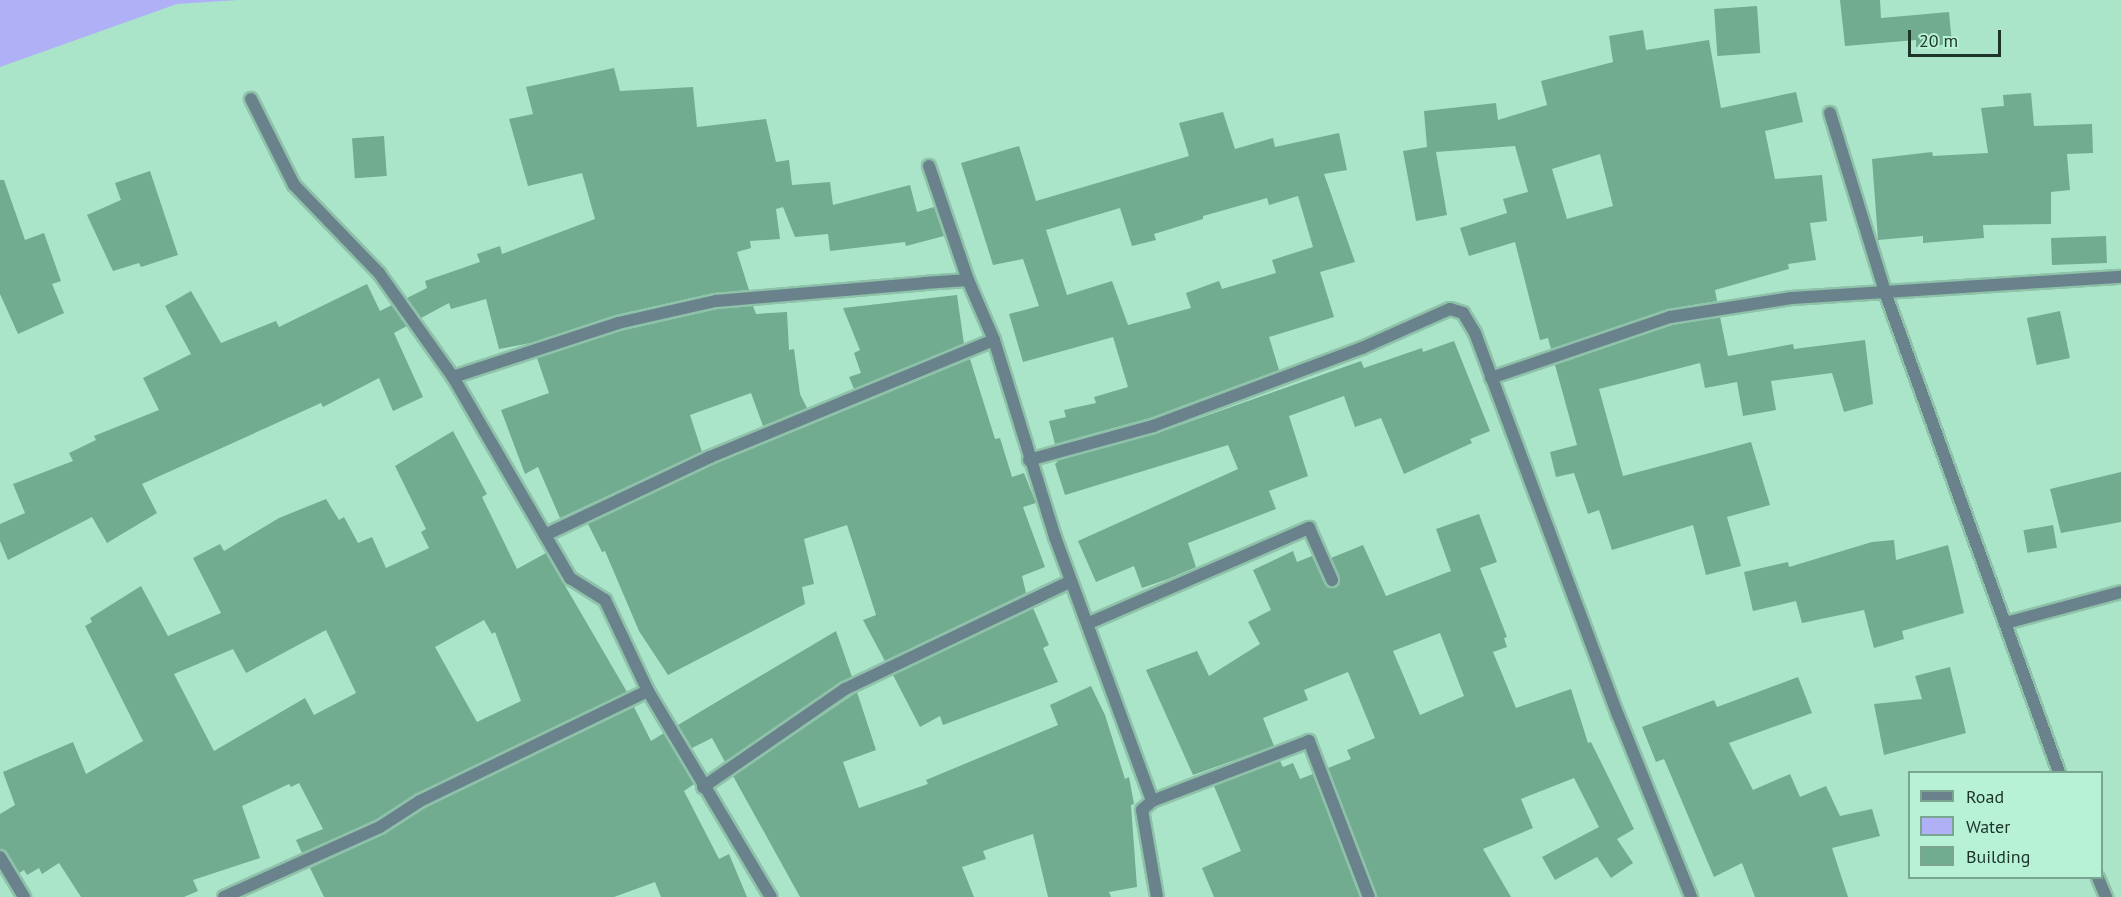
<!DOCTYPE html>
<html>
<head>
<meta charset="utf-8">
<style>
	body { margin:0 }
	#map { position:relative; width:2121px; height:897px; overflow:hidden; background:#aae5c9; font-family:"PT Sans",sans-serif }
	div>[style] { position:absolute }
	.water>* { inset:0; background:#b0b0f6 }
	.building>* { inset:0; background:#71ab90; transform-origin:0 0 }
	.roads { filter:drop-shadow(2px 0 #8ec2a9) drop-shadow(-2px 0 #8ec2a9) drop-shadow(0 2px #8ec2a9) drop-shadow(0 -2px #8ec2a9) }
	.minor>* { height:12px; margin:-6px; padding:0 6px; transform-origin:6px; border-radius:6px; background:#69828c }
	span { translate:-50% -50%; white-space:nowrap; text-align:center; line-height:1.15; -webkit-text-stroke:6px #b7f2d6; paint-order:stroke }
	.legend { position:absolute; left:1908px; top:771px; width:195px; height:108px; box-sizing:border-box; background:#b7f2d6; border:2px solid #79a691; margin:0; padding:8px 10px; list-style:none; font-size:18px; color:#1c3429 }
	.legend li { display:flex; align-items:center; gap:12px; height:30px }
	.legend b { width:30px; border:2px solid #79a691 }
	.scale { position:absolute; left:1908px; top:30px; width:93px; height:27px; box-sizing:border-box; border:3px solid #1c3429; border-top:0; padding-left:8px; font-size:18px; line-height:21px; white-space:nowrap; color:#1c3429; -webkit-text-stroke:4px #b7f2d6; paint-order:stroke }
</style>
</head>
<body>
<div id="map">
	<div class="water">
		<div style="clip-path:polygon(0 0,238px 0,177px 4px,0 67px)"></div>
	</div>
	<div class="building">
		<div style="clip-path:polygon(1840px 0,1880px 0,1881px 18px,1949px 12px,1952px 44px,1916px 47px,1916px 40px,1845px 46px)"></div>
		<div style="left:1757px;top:6px;width:47px;height:43px;rotate:86deg"></div>
		<div style="clip-path:polygon(evenodd,1643px 30px,1646px 50px,1709px 40px,1721px 108px,1796px 92px,1803px 122px,1765px 131px,1775px 179px,1822px 175px,1827px 221px,1810px 223px,1816px 260px,1788px 264px,1789px 269px,1715px 290px,1717px 301px,1668px 309px,1551px 349px,1548px 338px,1540px 340px,1515px 242px,1469px 256px,1460px 228px,1507px 213px,1503px 199px,1528px 192px,1515px 146px,1436px 152px,1447px 215px,1416px 221px,1403px 151px,1427px 147px,1424px 111px,1496px 103px,1498px 120px,1547px 105px,1541px 81px,1613px 62px,1609px 36px,1643px 30px,1600px 154px,1613px 206px,1567px 219px,1552px 169px,1600px 154px)"></div>
		<div style="clip-path:polygon(614px 68px,620px 91px,693px 87px,697px 127px,766px 119px,776px 162px,789px 160px,792px 185px,830px 182px,833px 205px,910px 185px,917px 212px,934px 207px,944px 236px,906px 246px,905px 242px,830px 251px,828px 234px,795px 237px,783px 207px,776px 209px,780px 239px,750px 241px,751px 248px,737px 252px,749px 290px,714px 293px,616px 315px,531px 343px,499px 349px,486px 299px,451px 309px,449px 303px,421px 318px,407px 298px,427px 288px,425px 281px,480px 262px,477px 254px,500px 246px,502px 254px,595px 219px,582px 173px,528px 186px,509px 119px,533px 114px,526px 87px)"></div>
		<div style="clip-path:polygon(2031px 93px,2034px 126px,2092px 124px,2093px 153px,2067px 154px,2070px 190px,2051px 192px,2051px 224px,1983px 225px,1984px 238px,1947px 241px,1923px 243px,1923px 236px,1878px 240px,1872px 159px,1932px 152px,1933px 156px,1988px 153px,1981px 108px,2004px 106px,2003px 95px)"></div>
		<div style="clip-path:polygon(evenodd,1223px 112px,1235px 149px,1273px 138px,1275px 147px,1339px 133px,1347px 170px,1324px 174px,1355px 262px,1320px 272px,1334px 317px,1269px 337px,1279px 370px,1150px 418px,1055px 444px,1049px 421px,1066px 417px,1064px 410px,1096px 403px,1094px 397px,1128px 387px,1113px 337px,1023px 362px,1009px 314px,1039px 306px,1023px 259px,993px 265px,961px 163px,1019px 146px,1036px 201px,1189px 156px,1179px 123px,1223px 112px,1298px 196px,1313px 247px,1272px 260px,1276px 273px,1222px 289px,1219px 281px,1186px 293px,1191px 308px,1128px 325px,1112px 281px,1067px 295px,1046px 230px,1120px 208px,1132px 246px,1156px 240px,1154px 234px,1203px 219px,1203px 216px,1267px 198px,1269px 205px,1298px 196px)"></div>
		<div style="left:384px;top:136px;width:40px;height:32px;rotate:86deg"></div>
		<div style="clip-path:polygon(150px 171px,178px 255px,141px 267px,139px 263px,113px 271px,87px 215px,121px 200px,115px 183px)"></div>
		<div style="clip-path:polygon(0 180px,4px 180px,25px 240px,44px 233px,61px 281px,52px 284px,64px 313px,18px 334px,0 294px)"></div>
		<div style="left:2106px;top:236px;width:27px;height:55px;rotate:88deg"></div>
		<div style="clip-path:polygon(367px 284px,380px 311px,392px 305px,407px 326px,394px 333px,423px 397px,393px 411px,379px 378px,323px 407px,321px 403px,142px 484px,157px 513px,107px 543px,92px 517px,8px 560px,0 541px,0 524px,25px 513px,13px 484px,73px 461px,69px 453px,96px 440px,94px 436px,159px 410px,143px 378px,191px 354px,165px 306px,191px 291px,221px 343px,276px 321px,279px 327px)"></div>
		<div style="clip-path:polygon(957px 295px,964px 344px,854px 389px,849px 377px,861px 373px,854px 353px,860px 350px,843px 308px)"></div>
		<div style="clip-path:polygon(753px 306px,756px 314px,787px 312px,789px 350px,794px 349px,800px 394px,807px 408px,763px 426px,751px 393px,690px 415px,702px 452px,560px 518px,538px 467px,525px 474px,501px 410px,549px 393px,537px 358px,620px 331px,717px 309px)"></div>
		<div style="left:2060px;top:311px;width:48px;height:34px;rotate:78deg"></div>
		<div style="clip-path:polygon(1720px 317px,1728px 356px,1793px 344px,1794px 349px,1865px 340px,1873px 404px,1844px 412px,1832px 373px,1771px 381px,1776px 410px,1743px 416px,1737px 382px,1705px 388px,1700px 363px,1599px 389px,1623px 476px,1751px 442px,1770px 505px,1727px 517px,1741px 566px,1706px 575px,1693px 525px,1612px 550px,1599px 510px,1588px 514px,1574px 473px,1556px 477px,1550px 452px,1577px 445px,1555px 365px,1672px 325px)"></div>
		<div style="clip-path:polygon(1454px 341px,1490px 431px,1470px 439px,1472px 443px,1404px 474px,1381px 418px,1355px 427px,1344px 396px,1289px 416px,1308px 476px,1269px 491px,1276px 509px,1188px 543px,1196px 567px,1168px 579px,1142px 588px,1134px 566px,1096px 582px,1078px 541px,1238px 469px,1228px 445px,1065px 495px,1055px 464px,1059px 460px,1155px 434px,1361px 361px,1364px 368px,1422px 348px,1423px 352px)"></div>
		<div style="clip-path:polygon(970px 359px,995px 439px,1000px 438px,1012px 477px,1024px 473px,1036px 503px,1023px 507px,1045px 567px,1022px 576px,1026px 593px,885px 661px,863px 620px,876px 615px,847px 525px,804px 539px,814px 584px,802px 587px,805px 604px,668px 675px,639px 631px,605px 551px,602px 552px,588px 524px,707px 467px)"></div>
		<div style="clip-path:polygon(evenodd,453px 431px,487px 494px,482px 497px,517px 569px,546px 553px,627px 692px,416px 794px,376px 820px,302px 853px,296px 840px,323px 829px,299px 783px,291px 787px,289px 784px,242px 806px,260px 858px,193px 880px,198px 891px,184px 897px,81px 897px,59px 863px,42px 874px,39px 868px,27px 875px,24px 870px,19px 873px,7px 853px,0 849px,0 814px,15px 805px,3px 772px,73px 742px,86px 774px,143px 741px,85px 626px,92px 622px,90px 618px,141px 586px,168px 636px,221px 613px,193px 558px,220px 544px,224px 551px,279px 518px,326px 499px,339px 520px,344px 517px,358px 543px,372px 537px,386px 568px,429px 548px,421px 532px,426px 529px,395px 466px,453px 431px,484px 620px,492px 634px,495px 632px,521px 701px,477px 722px,435px 647px,484px 620px,453px 431px,326px 630px,356px 693px,314px 715px,305px 698px,214px 751px,174px 674px,233px 649px,246px 673px,326px 630px)"></div>
		<div style="clip-path:polygon(2121px 472px,2121px 522px,2061px 533px,2050px 489px)"></div>
		<div style="clip-path:polygon(evenodd,1479px 514px,1497px 562px,1480px 568px,1507px 637px,1504px 638px,1507px 647px,1493px 652px,1516px 708px,1571px 689px,1588px 743px,1591px 742px,1634px 829px,1617px 839px,1633px 863px,1611px 878px,1597px 857px,1555px 880px,1542px 857px,1599px 827px,1574px 778px,1521px 799px,1533px 828px,1483px 849px,1511px 897px,1377px 897px,1328px 768px,1351px 759px,1347px 750px,1375px 738px,1348px 672px,1304px 690px,1308px 700px,1263px 718px,1274px 746px,1193px 775px,1146px 670px,1197px 651px,1209px 676px,1260px 644px,1248px 622px,1271px 610px,1253px 570px,1293px 551px,1297px 562px,1312px 556px,1325px 584px,1335px 588px,1340px 580px,1331px 558px,1363px 545px,1386px 596px,1451px 571px,1436px 529px,1479px 514px,1440px 633px,1464px 696px,1420px 715px,1393px 651px,1440px 633px)"></div>
		<div style="left:2053px;top:525px;width:23px;height:30px;rotate:80deg"></div>
		<div style="clip-path:polygon(1894px 540px,1896px 560px,1948px 545px,1964px 613px,1902px 631px,1904px 639px,1874px 648px,1864px 610px,1802px 623px,1796px 601px,1753px 611px,1744px 572px,1788px 562px,1789px 567px,1872px 542px)"></div>
		<div style="clip-path:polygon(1033px 608px,1049px 645px,1043px 648px,1058px 682px,943px 725px,940px 716px,920px 727px,893px 675px)"></div>
		<div style="clip-path:polygon(836px 631px,852px 677px,725px 762px,712px 738px,692px 748px,678px 725px)"></div>
		<div style="clip-path:polygon(1950px 667px,1966px 733px,1884px 755px,1874px 704px,1922px 699px,1915px 676px)"></div>
		<div style="clip-path:polygon(1798px 677px,1812px 713px,1729px 743px,1753px 790px,1790px 774px,1800px 797px,1826px 786px,1840px 816px,1872px 809px,1880px 836px,1832px 848px,1848px 897px,1755px 897px,1742px 863px,1714px 877px,1664px 759px,1656px 762px,1642px 727px,1714px 700px,1717px 707px)"></div>
		<div style="clip-path:polygon(1091px 686px,1105px 715px,1125px 779px,1129px 777px,1134px 804px,1131px 805px,1137px 887px,1109px 892px,1111px 897px,1048px 897px,1033px 834px,983px 851px,986px 859px,962px 867px,974px 897px,800px 897px,733px 776px,857px 692px,876px 750px,843px 762px,859px 808px,928px 784px,926px 780px,1058px 725px,1050px 705px)"></div>
		<div style="clip-path:polygon(634px 707px,651px 741px,664px 733px,694px 784px,684px 791px,719px 859px,729px 854px,747px 897px,661px 897px,655px 882px,614px 897px,324px 897px,310px 868px,384px 834px,424px 808px)"></div>
		<div style="clip-path:polygon(1280px 761px,1283px 767px,1293px 763px,1300px 779px,1313px 774px,1360px 897px,1214px 897px,1202px 868px,1241px 851px,1214px 786px)"></div>
	</div>
	<div class="roads">
		<div class="minor">
			<div style="left:251px;top:99px;width:96px;rotate:63.4deg"></div>
			<div style="left:294px;top:185px;width:122px;rotate:46deg"></div>
			<div style="left:379px;top:273px;width:128px;rotate:54.6deg"></div>
			<div style="left:453px;top:377px;width:233px;rotate:59.8deg"></div>
			<div style="left:570px;top:578px;width:41px;rotate:32.2deg"></div>
			<div style="left:605px;top:600px;width:101px;rotate:64.7deg"></div>
			<div style="left:648px;top:691px;width:240px;rotate:59.2deg"></div>
			<div style="left:1830px;top:113px;width:190px;rotate:72.9deg"></div>
			<div style="left:1886px;top:295px;width:507px;rotate:70.07deg"></div>
			<div style="left:929px;top:166px;width:120px;rotate:71.1deg"></div>
			<div style="left:453px;top:377px;width:174px;rotate:-18.1deg"></div>
			<div style="left:618px;top:323px;width:100px;rotate:-12.7deg"></div>
			<div style="left:716px;top:301px;width:209px;rotate:-4.9deg"></div>
			<div style="left:924px;top:283px;width:44px;rotate:-3.9deg"></div>
			<div style="left:968px;top:280px;width:65px;rotate:66.6deg"></div>
			<div style="left:1491px;top:378px;width:189px;rotate:-18.8deg"></div>
			<div style="left:1670px;top:317px;width:123px;rotate:-8.9deg"></div>
			<div style="left:1792px;top:298px;width:330px;rotate:-3.7deg"></div>
			<div style="left:1029px;top:460px;width:129px;rotate:-15.3deg"></div>
			<div style="left:1153px;top:426px;width:223px;rotate:-20.5deg"></div>
			<div style="left:1362px;top:348px;width:96px;rotate:-23.9deg"></div>
			<div style="left:1450px;top:309px;width:14px;rotate:17deg"></div>
			<div style="left:1463px;top:313px;width:23px;rotate:59deg"></div>
			<div style="left:1475px;top:333px;width:408px;rotate:69.5deg"></div>
			<div style="left:1618px;top:715px;width:196px;rotate:68.1deg"></div>
			<div style="left:545px;top:535px;width:183px;rotate:-25.3deg"></div>
			<div style="left:710px;top:457px;width:307px;rotate:-22.4deg"></div>
			<div style="left:994px;top:340px;width:206px;rotate:72.8deg"></div>
			<div style="left:1055px;top:537px;width:281px;rotate:69.8deg"></div>
			<div style="left:1152px;top:801px;width:168px;rotate:-20.9deg"></div>
			<div style="left:1309px;top:741px;width:167px;rotate:69deg"></div>
			<div style="left:1089px;top:623px;width:240px;rotate:-23.4deg"></div>
			<div style="left:1309px;top:528px;width:57px;rotate:66.1deg"></div>
			<div style="left:2006px;top:623px;width:119px;rotate:-15.1deg"></div>
			<div style="left:703px;top:787px;width:173px;rotate:-34.6deg"></div>
			<div style="left:845px;top:689px;width:250px;rotate:-25.5deg"></div>
			<div style="left:1152px;top:801px;width:13px;rotate:138deg"></div>
			<div style="left:1142px;top:810px;width:88px;rotate:80.2deg"></div>
			<div style="left:0;top:857px;width:47px;rotate:59deg"></div>
			<div style="left:2098px;top:878px;width:21px;rotate:67deg"></div>
			<div style="left:224px;top:897px;width:171px;rotate:-24.2deg"></div>
			<div style="left:380px;top:827px;width:48px;rotate:-33deg"></div>
			<div style="left:420px;top:801px;width:253px;rotate:-25.8deg"></div>
		</div>
	</div>
	<ul class="legend">
	<li><b style="height:8px;background:#69828c"></b>Road</li>
	<li><b style="height:16px;background:#b0b0f6"></b>Water</li>
	<li><b style="height:16px;background:#71ab90"></b>Building</li>
	</ul>
	<div class="scale">20 m</div>
</div>
</body>
</html>
